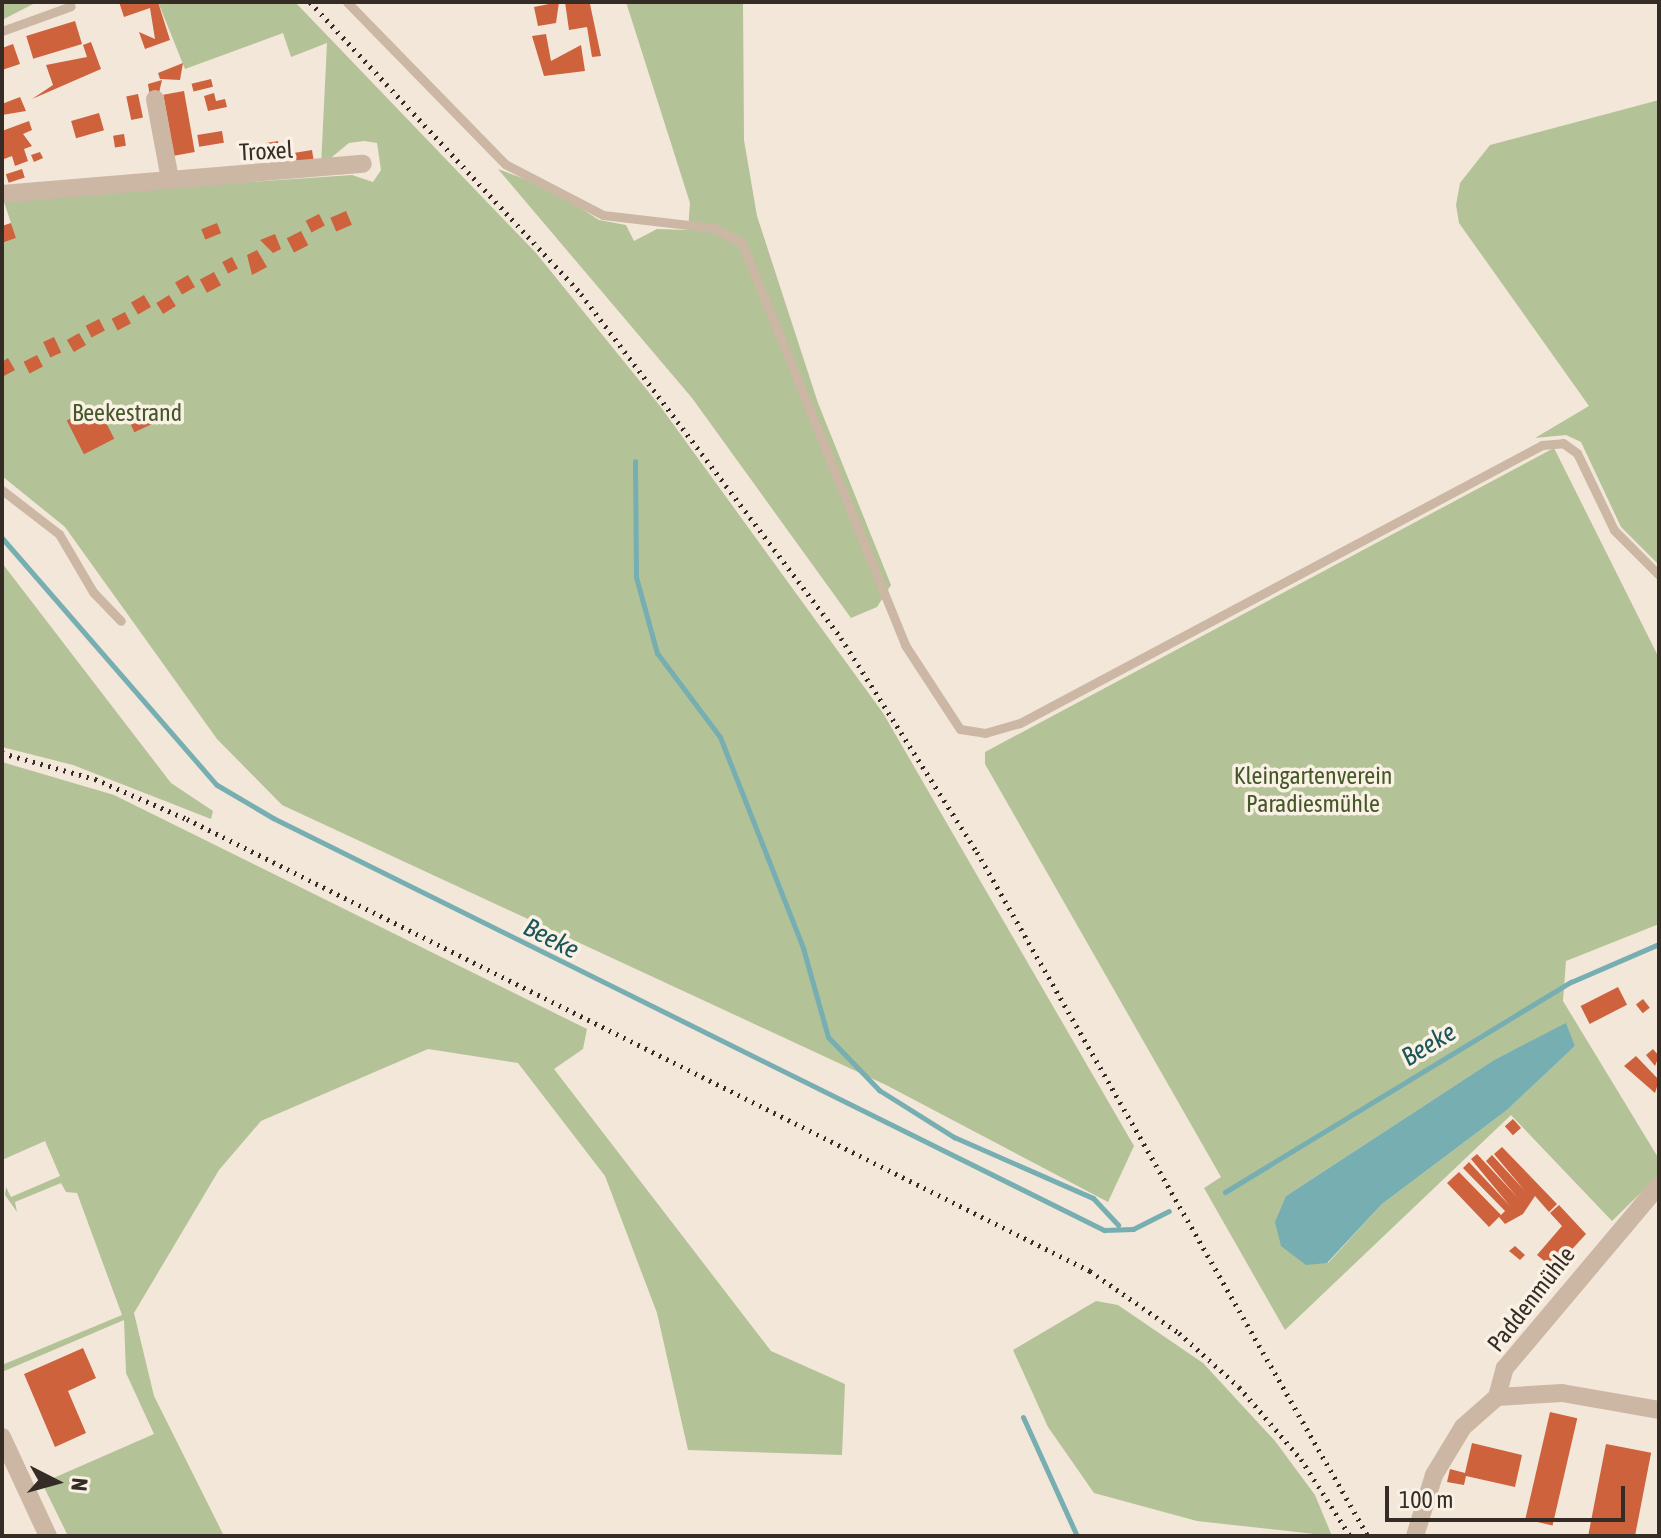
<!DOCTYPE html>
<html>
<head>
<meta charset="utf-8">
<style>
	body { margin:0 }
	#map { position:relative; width:1661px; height:1538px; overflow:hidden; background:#f3e7d9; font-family:"Asap Condensed",sans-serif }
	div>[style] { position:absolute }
	.green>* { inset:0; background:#b4c298 }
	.water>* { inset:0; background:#76aeb1 }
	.stream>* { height:5px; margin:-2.5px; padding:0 2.5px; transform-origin:2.5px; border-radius:2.5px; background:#76aeb1 }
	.building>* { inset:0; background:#cd623d; transform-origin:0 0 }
	.lane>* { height:9px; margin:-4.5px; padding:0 4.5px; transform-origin:4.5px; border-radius:4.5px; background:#cbb7a4 }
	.street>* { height:18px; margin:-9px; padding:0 9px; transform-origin:9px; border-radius:9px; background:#cbb7a4 }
	.rail>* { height:5px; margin-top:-2.5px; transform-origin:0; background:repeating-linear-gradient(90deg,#362c26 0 2px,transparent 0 8px) }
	span { translate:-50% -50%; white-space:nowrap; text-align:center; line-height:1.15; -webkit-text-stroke:7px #faf1e5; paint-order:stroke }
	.street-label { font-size:24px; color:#362c26 }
	.park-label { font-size:24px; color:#455629 }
	.water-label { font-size:26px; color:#1a555a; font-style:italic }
	.frame { position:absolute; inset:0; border:4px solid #362c26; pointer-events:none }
	.north { position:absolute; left:16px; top:1442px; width:80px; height:80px; -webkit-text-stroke:6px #faf1e5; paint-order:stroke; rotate:96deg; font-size:22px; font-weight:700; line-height:32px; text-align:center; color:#362c26 }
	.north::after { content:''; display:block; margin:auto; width:28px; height:36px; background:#362c26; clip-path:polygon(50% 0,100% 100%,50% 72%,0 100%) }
	.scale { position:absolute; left:1385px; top:1486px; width:240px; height:36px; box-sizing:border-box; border:4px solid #362c26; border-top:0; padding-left:10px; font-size:24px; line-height:28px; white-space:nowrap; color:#362c26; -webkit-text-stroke:6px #faf1e5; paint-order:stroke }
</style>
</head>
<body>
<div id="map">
	<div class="green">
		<div style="clip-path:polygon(2px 2px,37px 2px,2px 20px)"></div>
		<div style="clip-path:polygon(158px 2px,295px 2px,536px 253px,660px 406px,883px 713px,1134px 1146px,1108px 1202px,886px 1085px,282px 805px,217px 739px,65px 527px,2px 476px,2px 243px,16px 238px,3px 199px,352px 175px,373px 182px,381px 170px,377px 143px,364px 141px,349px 143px,321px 166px,327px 43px,291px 57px,283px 33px,185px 69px)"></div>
		<div style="clip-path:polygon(626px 2px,743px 2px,744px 140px,757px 216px,818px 403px,891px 585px,877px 607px,851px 618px,692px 398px,498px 169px,551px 189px,599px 220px,626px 225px,634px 241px,657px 229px,688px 230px,690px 203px)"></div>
		<div style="clip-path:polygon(1659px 100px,1659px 565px,1621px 527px,1581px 442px,1566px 435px,1535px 438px,1589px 406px,1459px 223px,1456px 205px,1460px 183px,1490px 145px)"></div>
		<div style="clip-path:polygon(evenodd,1554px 448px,1659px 658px,1659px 924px,1566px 961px,1563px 1001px,1659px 1159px,1659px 1175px,1612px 1221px,1511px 1115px,1285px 1330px,1204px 1188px,1221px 1177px,985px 764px,985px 752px,1554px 448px,1566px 1024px,1575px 1046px,1507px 1110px,1382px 1204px,1328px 1263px,1286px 1196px,1494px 1060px,1566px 1024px)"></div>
		<div style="clip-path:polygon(2px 563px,171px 783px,213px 811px,211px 819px,73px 765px,2px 747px)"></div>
		<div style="clip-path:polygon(2px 762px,114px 795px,587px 1029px,583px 1049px,554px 1069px,771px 1351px,845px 1384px,842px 1455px,688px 1450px,657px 1313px,605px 1176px,518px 1063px,428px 1049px,261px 1121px,219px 1170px,134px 1313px,154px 1396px,224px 1536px,68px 1536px,42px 1483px,154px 1434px,126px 1373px,124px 1320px,2px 1372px,2px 1365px,122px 1315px,77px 1193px,66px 1192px,61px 1183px,15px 1202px,17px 1212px,5px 1195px,6px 1187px,11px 1197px,60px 1176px,45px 1141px,2px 1160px)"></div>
		<div style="clip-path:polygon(1096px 1301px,1118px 1305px,1203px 1363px,1275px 1441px,1315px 1495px,1332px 1536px,1197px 1521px,1094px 1493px,1048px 1427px,1013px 1350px)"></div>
	</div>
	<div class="water">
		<div style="clip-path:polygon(1566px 1023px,1575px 1046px,1507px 1110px,1382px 1204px,1327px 1263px,1306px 1265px,1281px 1246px,1275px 1222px,1286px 1196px,1494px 1060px)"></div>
	</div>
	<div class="stream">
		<div style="left:635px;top:461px;width:116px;rotate:89.5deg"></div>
		<div style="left:636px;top:577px;width:79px;rotate:74.6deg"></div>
		<div style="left:657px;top:653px;width:105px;rotate:53.1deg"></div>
		<div style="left:720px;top:737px;width:227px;rotate:68.5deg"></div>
		<div style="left:803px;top:948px;width:92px;rotate:74.3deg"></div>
		<div style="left:828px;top:1037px;width:74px;rotate:46.1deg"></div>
		<div style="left:879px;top:1090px;width:89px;rotate:32.1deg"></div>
		<div style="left:954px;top:1137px;width:152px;rotate:23.7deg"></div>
		<div style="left:1093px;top:1198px;width:37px;rotate:47deg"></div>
		<div style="left:2px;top:538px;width:327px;rotate:49deg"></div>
		<div style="left:217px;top:785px;width:65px;rotate:30.5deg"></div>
		<div style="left:273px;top:818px;width:928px;rotate:26.37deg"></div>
		<div style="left:1104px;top:1230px;width:29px;rotate:-2deg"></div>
		<div style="left:1133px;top:1229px;width:40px;rotate:-26.6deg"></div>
		<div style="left:1225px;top:1192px;width:405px;rotate:-31.3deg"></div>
		<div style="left:1571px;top:982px;width:96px;rotate:-23.4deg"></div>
		<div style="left:1023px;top:1417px;width:131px;rotate:65.6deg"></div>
	</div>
	<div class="building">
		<div style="clip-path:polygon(119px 2px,158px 2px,170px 40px,145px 49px,139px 32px,155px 39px,150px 8px,124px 17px)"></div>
		<div style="clip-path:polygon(559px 2px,556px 23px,538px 26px,534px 7px)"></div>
		<div style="clip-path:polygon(565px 2px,590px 4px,601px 56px,592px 57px,587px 27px,569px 30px)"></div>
		<div style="left:75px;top:21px;width:24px;height:51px;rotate:73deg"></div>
		<div style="clip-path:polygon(546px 34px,551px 61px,581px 45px,585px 71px,544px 76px,532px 36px)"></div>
		<div style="clip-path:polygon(91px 42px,101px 69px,32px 99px,53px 85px,46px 65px,87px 57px,83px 45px)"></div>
		<div style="clip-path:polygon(13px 44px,20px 64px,2px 70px,2px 48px)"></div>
		<div style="clip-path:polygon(183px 63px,180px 80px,160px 79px,158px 73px)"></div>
		<div style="left:211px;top:79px;width:8px;height:20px;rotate:76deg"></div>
		<div style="clip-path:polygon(162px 80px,158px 97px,150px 97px,148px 84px)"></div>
		<div style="left:184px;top:91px;width:62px;height:21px;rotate:80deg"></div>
		<div style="clip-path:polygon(214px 93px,216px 101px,225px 99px,227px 107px,208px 111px,204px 96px)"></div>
		<div style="left:138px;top:94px;width:24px;height:12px;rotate:78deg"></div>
		<div style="clip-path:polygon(20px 97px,26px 111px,2px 115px,2px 104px)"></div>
		<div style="left:99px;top:113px;width:18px;height:29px;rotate:74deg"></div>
		<div style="clip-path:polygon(29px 121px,32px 130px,23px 134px,32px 146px,24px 149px,28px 161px,15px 166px,12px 156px,4px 159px,2px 131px)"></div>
		<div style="left:222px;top:131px;width:12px;height:25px;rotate:81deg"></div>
		<div style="left:124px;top:134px;width:12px;height:11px;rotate:81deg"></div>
		<div style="left:278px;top:141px;width:12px;height:12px;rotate:81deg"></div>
		<div style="left:312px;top:150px;width:13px;height:17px;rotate:81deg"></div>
		<div style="clip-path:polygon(40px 152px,43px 158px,34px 162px,31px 155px)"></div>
		<div style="left:22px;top:169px;width:9px;height:17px;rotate:72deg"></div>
		<div style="left:346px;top:211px;width:15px;height:17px;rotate:67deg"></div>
		<div style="left:319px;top:214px;width:13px;height:15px;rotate:63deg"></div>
		<div style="clip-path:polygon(11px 223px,16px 238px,2px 243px,2px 226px)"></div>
		<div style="left:217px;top:223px;width:11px;height:17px;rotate:68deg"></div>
		<div style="left:301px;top:231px;width:16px;height:16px;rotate:63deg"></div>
		<div style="clip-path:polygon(275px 234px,281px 249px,273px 253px,260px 240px)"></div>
		<div style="clip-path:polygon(257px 250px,267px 267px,252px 275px,247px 255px)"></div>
		<div style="left:232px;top:257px;width:13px;height:11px;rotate:63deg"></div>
		<div style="left:214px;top:272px;width:15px;height:16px;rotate:62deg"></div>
		<div style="left:188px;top:275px;width:14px;height:15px;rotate:60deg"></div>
		<div style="left:144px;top:295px;width:14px;height:15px;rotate:60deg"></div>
		<div style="left:169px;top:295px;width:13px;height:15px;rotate:58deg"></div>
		<div style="left:125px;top:312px;width:13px;height:15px;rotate:63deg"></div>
		<div style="left:99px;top:319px;width:13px;height:15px;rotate:63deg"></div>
		<div style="left:79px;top:333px;width:14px;height:14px;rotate:60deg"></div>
		<div style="left:54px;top:337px;width:17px;height:12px;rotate:65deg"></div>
		<div style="left:37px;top:355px;width:13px;height:15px;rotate:63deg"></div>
		<div style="clip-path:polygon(8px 358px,15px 370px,2px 377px,2px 362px)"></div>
		<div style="left:97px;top:405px;width:38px;height:34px;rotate:63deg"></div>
		<div style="left:148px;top:407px;width:17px;height:23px;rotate:65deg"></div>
		<div style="left:1618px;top:987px;width:20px;height:42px;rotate:63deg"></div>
		<div style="left:1643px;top:999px;width:11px;height:9px;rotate:52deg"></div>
		<div style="clip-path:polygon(1653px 1049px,1659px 1056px,1655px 1066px,1646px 1055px)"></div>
		<div style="clip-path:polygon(1636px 1056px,1659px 1080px,1655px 1093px,1624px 1066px)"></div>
		<div style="left:1513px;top:1119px;width:12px;height:11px;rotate:48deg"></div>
		<div style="clip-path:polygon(1502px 1147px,1557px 1204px,1549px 1212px,1535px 1196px,1523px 1214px,1505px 1224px,1499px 1217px,1489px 1227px,1447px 1183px,1459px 1172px,1501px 1215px,1505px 1211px,1463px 1168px,1469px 1162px,1510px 1206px,1471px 1159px,1477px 1154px,1518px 1198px,1486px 1161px,1492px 1155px,1525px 1191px,1494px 1154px)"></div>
		<div style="clip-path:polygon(1559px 1205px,1586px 1234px,1554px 1269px,1537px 1255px,1562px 1226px,1550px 1213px)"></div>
		<div style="clip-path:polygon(1515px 1246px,1525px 1255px,1520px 1260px,1509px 1251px)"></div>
		<div style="clip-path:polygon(83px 1348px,96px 1378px,68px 1391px,86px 1433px,55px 1447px,24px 1374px)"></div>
		<div style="left:1550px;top:1412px;width:28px;height:110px;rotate:13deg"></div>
		<div style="clip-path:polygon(1472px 1443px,1522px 1455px,1515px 1487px,1466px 1476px,1464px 1485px,1447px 1482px,1450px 1469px,1465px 1473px)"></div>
		<div style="left:1606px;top:1444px;width:46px;height:94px;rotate:11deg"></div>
	</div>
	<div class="lane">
		<div style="left:347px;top:2px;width:226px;rotate:45.7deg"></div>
		<div style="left:505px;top:164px;width:110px;rotate:27.5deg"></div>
		<div style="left:603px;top:215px;width:112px;rotate:6.7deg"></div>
		<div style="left:714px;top:228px;width:32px;rotate:28deg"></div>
		<div style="left:742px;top:243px;width:434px;rotate:67.9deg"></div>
		<div style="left:905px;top:645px;width:100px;rotate:56.8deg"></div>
		<div style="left:960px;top:729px;width:25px;rotate:9deg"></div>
		<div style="left:985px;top:733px;width:36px;rotate:-16deg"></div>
		<div style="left:1020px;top:723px;width:591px;rotate:-28.04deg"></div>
		<div style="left:1542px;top:445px;width:21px;rotate:-5deg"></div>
		<div style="left:1563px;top:443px;width:17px;rotate:36deg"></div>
		<div style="left:1577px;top:453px;width:85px;rotate:64.3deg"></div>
		<div style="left:1614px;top:530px;width:64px;rotate:45deg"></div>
		<div style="left:2px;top:31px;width:73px;rotate:-19.9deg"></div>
		<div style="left:2px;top:490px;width:72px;rotate:37.7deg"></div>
		<div style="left:59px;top:534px;width:67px;rotate:59.6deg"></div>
		<div style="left:93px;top:592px;width:40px;rotate:46deg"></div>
	</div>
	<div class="street">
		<div style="left:155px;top:99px;width:81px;rotate:79.4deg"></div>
		<div style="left:2px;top:194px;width:362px;rotate:-4.8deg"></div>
		<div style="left:1497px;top:1397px;width:65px;rotate:-3.5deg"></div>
		<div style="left:1562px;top:1393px;width:98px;rotate:9.9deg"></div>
		<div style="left:2px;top:1437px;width:109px;rotate:65.1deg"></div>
		<div style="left:1415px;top:1536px;width:64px;rotate:-72.7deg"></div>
		<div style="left:1434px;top:1475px;width:56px;rotate:-58.9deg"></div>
		<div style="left:1463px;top:1427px;width:45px;rotate:-41.4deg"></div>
		<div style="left:1497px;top:1397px;width:30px;rotate:-75deg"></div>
		<div style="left:1505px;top:1368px;width:239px;rotate:-49.9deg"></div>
	</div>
	<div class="rail">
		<div style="left:310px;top:2px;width:398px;rotate:47.1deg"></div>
		<div style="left:581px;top:294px;width:431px;rotate:52.9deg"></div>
		<div style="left:841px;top:638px;width:254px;rotate:57.6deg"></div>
		<div style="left:977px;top:852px;width:788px;rotate:60.25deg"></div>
		<div style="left:2px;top:753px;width:97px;rotate:15.6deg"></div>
		<div style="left:95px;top:779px;width:100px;rotate:23.5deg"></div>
		<div style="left:187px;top:819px;width:1010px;rotate:26.59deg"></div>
		<div style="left:1090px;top:1271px;width:108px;rotate:34.9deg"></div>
		<div style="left:1179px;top:1333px;width:81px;rotate:42deg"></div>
		<div style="left:1239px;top:1387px;width:95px;rotate:49.3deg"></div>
		<div style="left:1301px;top:1459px;width:91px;rotate:57.5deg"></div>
	</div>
	<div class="street-label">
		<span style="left:266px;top:151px;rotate:-3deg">Troxel</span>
		<span style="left:1531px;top:1299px;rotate:-52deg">Paddenmühle</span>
	</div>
	<div class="park-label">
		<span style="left:127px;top:413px">Beekestrand</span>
		<span style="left:1313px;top:790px">Kleingartenverein<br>Paradiesmühle</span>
	</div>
	<div class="water-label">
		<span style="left:551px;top:939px;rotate:27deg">Beeke</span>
		<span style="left:1429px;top:1045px;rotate:-31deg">Beeke</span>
	</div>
	<div class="frame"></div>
	<div class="north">N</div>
	<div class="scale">100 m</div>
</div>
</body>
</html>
